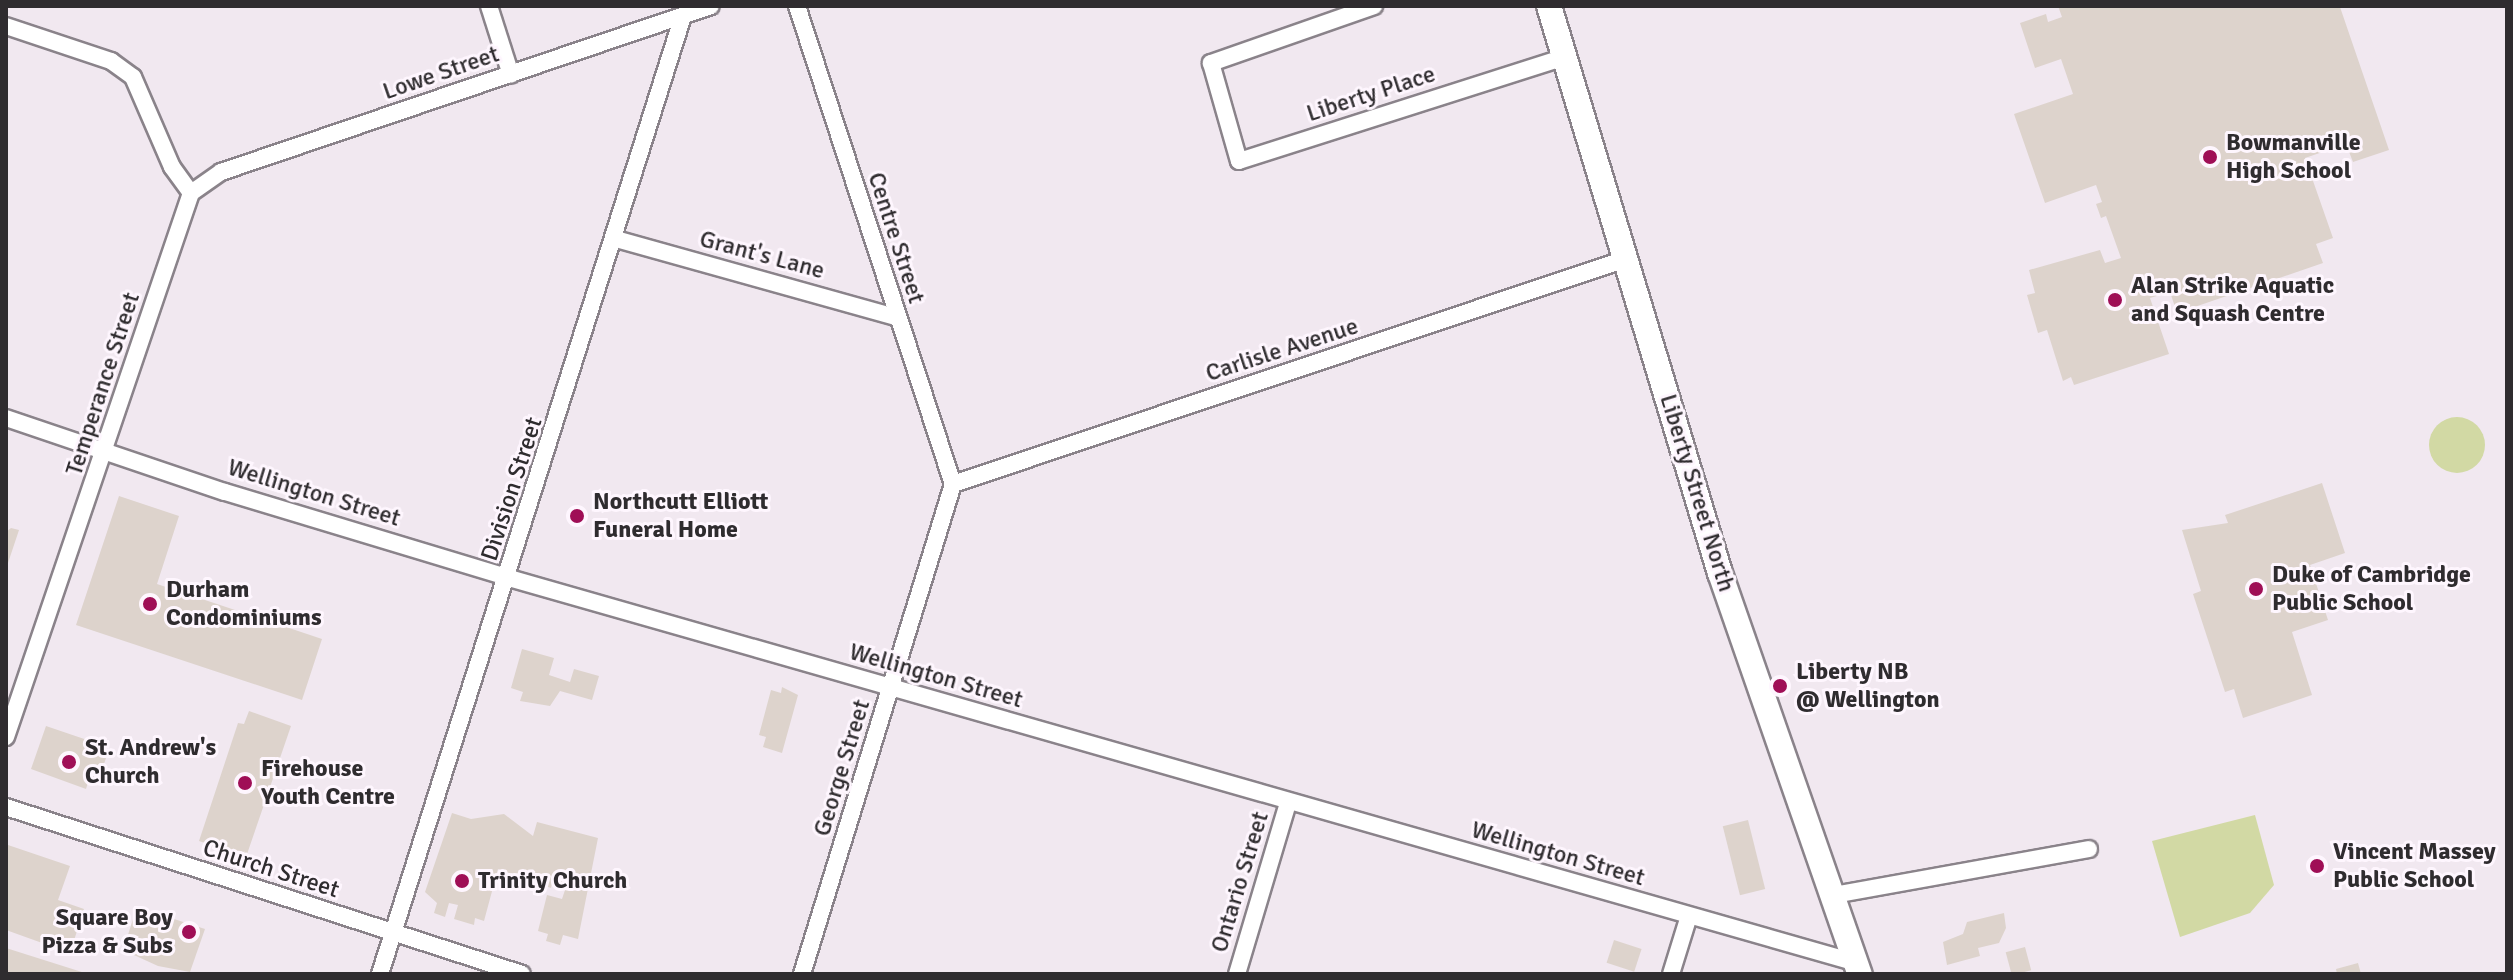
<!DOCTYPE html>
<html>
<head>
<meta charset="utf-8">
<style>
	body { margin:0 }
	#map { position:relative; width:2513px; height:980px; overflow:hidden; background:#f1e8f0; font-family:Signika,sans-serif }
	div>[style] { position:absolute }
	.green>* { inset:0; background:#d2d9a4 }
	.round { border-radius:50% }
	.building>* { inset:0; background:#ddd3cc; transform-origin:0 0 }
	.roads { filter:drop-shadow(2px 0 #8a838a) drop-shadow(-2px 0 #8a838a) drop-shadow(0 2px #8a838a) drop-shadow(0 -2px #8a838a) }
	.minor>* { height:16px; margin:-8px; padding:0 8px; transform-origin:8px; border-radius:8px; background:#fff }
	.secondary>* { height:24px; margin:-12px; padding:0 12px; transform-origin:12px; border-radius:12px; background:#fff }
	.dots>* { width:22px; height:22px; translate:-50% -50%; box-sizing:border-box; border:4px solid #fef6fe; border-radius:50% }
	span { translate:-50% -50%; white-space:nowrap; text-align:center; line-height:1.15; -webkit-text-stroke:6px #fef6fe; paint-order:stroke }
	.street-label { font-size:24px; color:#2f2c2f }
	.poi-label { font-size:24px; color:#2f2c2f; font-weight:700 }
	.left { translate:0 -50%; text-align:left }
	.right { translate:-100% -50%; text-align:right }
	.frame { position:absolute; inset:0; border:8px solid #2f2c2f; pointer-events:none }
</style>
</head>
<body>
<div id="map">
	<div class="green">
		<div class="round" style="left:2429px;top:417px;width:56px;height:56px"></div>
		<div style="clip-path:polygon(2255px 815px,2274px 885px,2250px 913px,2180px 937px,2152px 841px)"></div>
	</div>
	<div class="building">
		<div style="clip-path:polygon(2058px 6px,2340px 7px,2389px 150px,2353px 162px,2346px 144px,2305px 158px,2333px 238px,2316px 244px,2323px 263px,2177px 313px,2170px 292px,2150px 298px,2169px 354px,2074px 385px,2071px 377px,2063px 381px,2047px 330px,2038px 333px,2027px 295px,2035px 293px,2029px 270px,2100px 250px,2105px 263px,2121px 258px,2106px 216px,2101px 218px,2096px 204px,2102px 202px,2096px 185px,2045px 203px,2014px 114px,2073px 94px,2061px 59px,2035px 68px,2020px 23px,2046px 14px,2048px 22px,2062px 17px)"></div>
		<div style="clip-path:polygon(2322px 483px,2345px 553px,2310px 565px,2328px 620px,2292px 632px,2312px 695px,2243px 718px,2234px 689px,2225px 692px,2193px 594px,2201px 591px,2182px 530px,2228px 523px,2225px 515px)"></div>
		<div style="clip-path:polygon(119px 496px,179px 516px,157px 584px,322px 639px,302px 700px,76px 625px)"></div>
		<div style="clip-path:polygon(11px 528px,19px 530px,7px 566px,6px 532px)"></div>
		<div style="clip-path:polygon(522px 649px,554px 658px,549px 675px,570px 682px,574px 669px,599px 676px,592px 700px,560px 691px,550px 706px,520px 701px,523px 692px,511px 688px)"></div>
		<div style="clip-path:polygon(782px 687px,798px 695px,782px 753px,763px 747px,766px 737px,759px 735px,771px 690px,781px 693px)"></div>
		<div style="clip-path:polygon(249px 711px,291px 726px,246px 857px,199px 841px,238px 723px,244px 724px)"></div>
		<div style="clip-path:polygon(46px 726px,99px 744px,97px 752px,107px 755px,98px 782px,89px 779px,86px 789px,31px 769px)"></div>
		<div style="clip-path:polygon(452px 813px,471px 819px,504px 814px,533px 836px,537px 822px,598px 838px,578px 939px,563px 935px,560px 945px,546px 941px,548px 934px,538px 931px,547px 895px,562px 899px,566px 887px,552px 883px,551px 888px,498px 869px,484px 921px,475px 918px,474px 925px,454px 919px,458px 905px,449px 903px,445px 917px,434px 913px,437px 903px,425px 892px)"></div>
		<div style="left:1748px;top:820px;width:71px;height:26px;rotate:76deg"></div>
		<div style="clip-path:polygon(8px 845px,70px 866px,58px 900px,84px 909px,70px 953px,6px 930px)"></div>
		<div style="clip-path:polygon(137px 907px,205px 929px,190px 972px,158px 966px,123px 950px)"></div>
		<div style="clip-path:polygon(2004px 913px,2006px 928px,1999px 943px,1978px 948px,1980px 956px,1947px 965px,1943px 942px,1963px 934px,1967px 922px)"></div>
		<div style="left:1614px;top:940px;width:29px;height:24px;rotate:18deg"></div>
		<div style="left:2025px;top:947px;width:24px;height:20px;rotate:75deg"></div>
		<div style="clip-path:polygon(6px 948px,85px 973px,85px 974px,6px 974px)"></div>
		<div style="clip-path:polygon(2358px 963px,2361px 974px,2337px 974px,2336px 969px)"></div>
	</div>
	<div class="roads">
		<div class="minor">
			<div style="left:489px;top:6px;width:72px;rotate:72.3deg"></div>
			<div style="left:797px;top:6px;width:503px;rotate:71.93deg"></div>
			<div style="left:1374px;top:6px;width:173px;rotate:160.7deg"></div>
			<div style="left:1211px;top:63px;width:102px;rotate:74.1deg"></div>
			<div style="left:1239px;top:161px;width:341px;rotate:-17.7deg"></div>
			<div style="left:6px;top:26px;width:111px;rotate:18.4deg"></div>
			<div style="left:111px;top:61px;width:27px;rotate:36deg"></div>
			<div style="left:133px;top:77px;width:98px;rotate:66.6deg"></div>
			<div style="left:172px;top:167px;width:32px;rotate:54deg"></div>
			<div style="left:191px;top:193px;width:37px;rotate:-35deg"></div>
			<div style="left:221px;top:172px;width:517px;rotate:-18.72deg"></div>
			<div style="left:616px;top:239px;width:290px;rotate:15.6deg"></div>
			<div style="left:6px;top:418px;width:231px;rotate:18.7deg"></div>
			<div style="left:225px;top:492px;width:297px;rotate:16.8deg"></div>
			<div style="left:509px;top:578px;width:1402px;rotate:15.94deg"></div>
			<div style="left:953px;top:484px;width:710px;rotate:-18.49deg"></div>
			<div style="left:6px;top:737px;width:575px;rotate:-71.22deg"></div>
			<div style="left:6px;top:807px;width:542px;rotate:17.93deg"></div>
			<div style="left:1834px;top:895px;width:259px;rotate:-10.2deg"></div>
			<div style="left:380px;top:974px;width:1005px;rotate:-72.45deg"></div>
			<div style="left:802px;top:974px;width:513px;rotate:-72.87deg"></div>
			<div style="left:1237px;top:974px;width:178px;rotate:-73.4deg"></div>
			<div style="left:1671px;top:974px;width:61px;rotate:-72.8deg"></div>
		</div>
		<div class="secondary">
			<div style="left:1549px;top:6px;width:592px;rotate:73.22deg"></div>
			<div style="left:1720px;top:573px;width:425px;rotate:70.8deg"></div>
		</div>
	</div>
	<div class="dots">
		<div style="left:2210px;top:157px;background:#9f0e56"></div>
		<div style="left:2115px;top:300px;background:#9f0e56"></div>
		<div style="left:577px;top:516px;background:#9f0e56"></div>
		<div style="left:2256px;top:589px;background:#9f0e56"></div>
		<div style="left:150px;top:604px;background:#9f0e56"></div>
		<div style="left:1780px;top:686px;background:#9f0e56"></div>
		<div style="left:69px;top:762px;background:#9f0e56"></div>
		<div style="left:245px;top:783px;background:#9f0e56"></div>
		<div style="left:2317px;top:866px;background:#9f0e56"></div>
		<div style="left:462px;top:881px;background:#9f0e56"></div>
		<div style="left:189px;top:932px;background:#9f0e56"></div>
	</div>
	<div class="street-label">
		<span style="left:441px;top:73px;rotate:-19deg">Lowe Street</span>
		<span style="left:1371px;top:94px;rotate:-18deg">Liberty Place</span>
		<span style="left:896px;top:238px;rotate:72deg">Centre Street</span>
		<span style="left:762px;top:255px;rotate:15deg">Grant's Lane</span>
		<span style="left:1282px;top:350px;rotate:-18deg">Carlisle Avenue</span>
		<span style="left:103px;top:384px;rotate:-72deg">Temperance Street</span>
		<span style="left:512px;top:489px;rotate:-72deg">Division Street</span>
		<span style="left:314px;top:493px;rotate:17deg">Wellington Street</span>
		<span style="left:1697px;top:493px;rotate:73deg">Liberty Street North</span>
		<span style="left:936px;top:676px;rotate:16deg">Wellington Street</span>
		<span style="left:842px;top:768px;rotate:-73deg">George Street</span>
		<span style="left:1558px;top:854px;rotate:16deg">Wellington Street</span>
		<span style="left:271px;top:869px;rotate:18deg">Church Street</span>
		<span style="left:1240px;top:882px;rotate:-73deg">Ontario Street</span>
	</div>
	<div class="poi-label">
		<span class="left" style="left:2226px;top:157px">Bowmanville<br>High School</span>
		<span class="left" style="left:2131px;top:300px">Alan Strike Aquatic<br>and Squash Centre</span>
		<span class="left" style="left:593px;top:516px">Northcutt Elliott<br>Funeral Home</span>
		<span class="left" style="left:2272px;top:589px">Duke of Cambridge<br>Public School</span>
		<span class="left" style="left:166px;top:604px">Durham<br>Condominiums</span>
		<span class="left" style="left:1796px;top:686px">Liberty NB<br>@ Wellington</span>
		<span class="left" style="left:85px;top:762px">St. Andrew's<br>Church</span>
		<span class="left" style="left:261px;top:783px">Firehouse<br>Youth Centre</span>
		<span class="left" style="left:2333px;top:866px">Vincent Massey<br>Public School</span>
		<span class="left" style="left:478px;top:881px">Trinity Church</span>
		<span class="right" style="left:173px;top:932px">Square Boy<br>Pizza &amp; Subs</span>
	</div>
	<div class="frame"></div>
</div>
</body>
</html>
